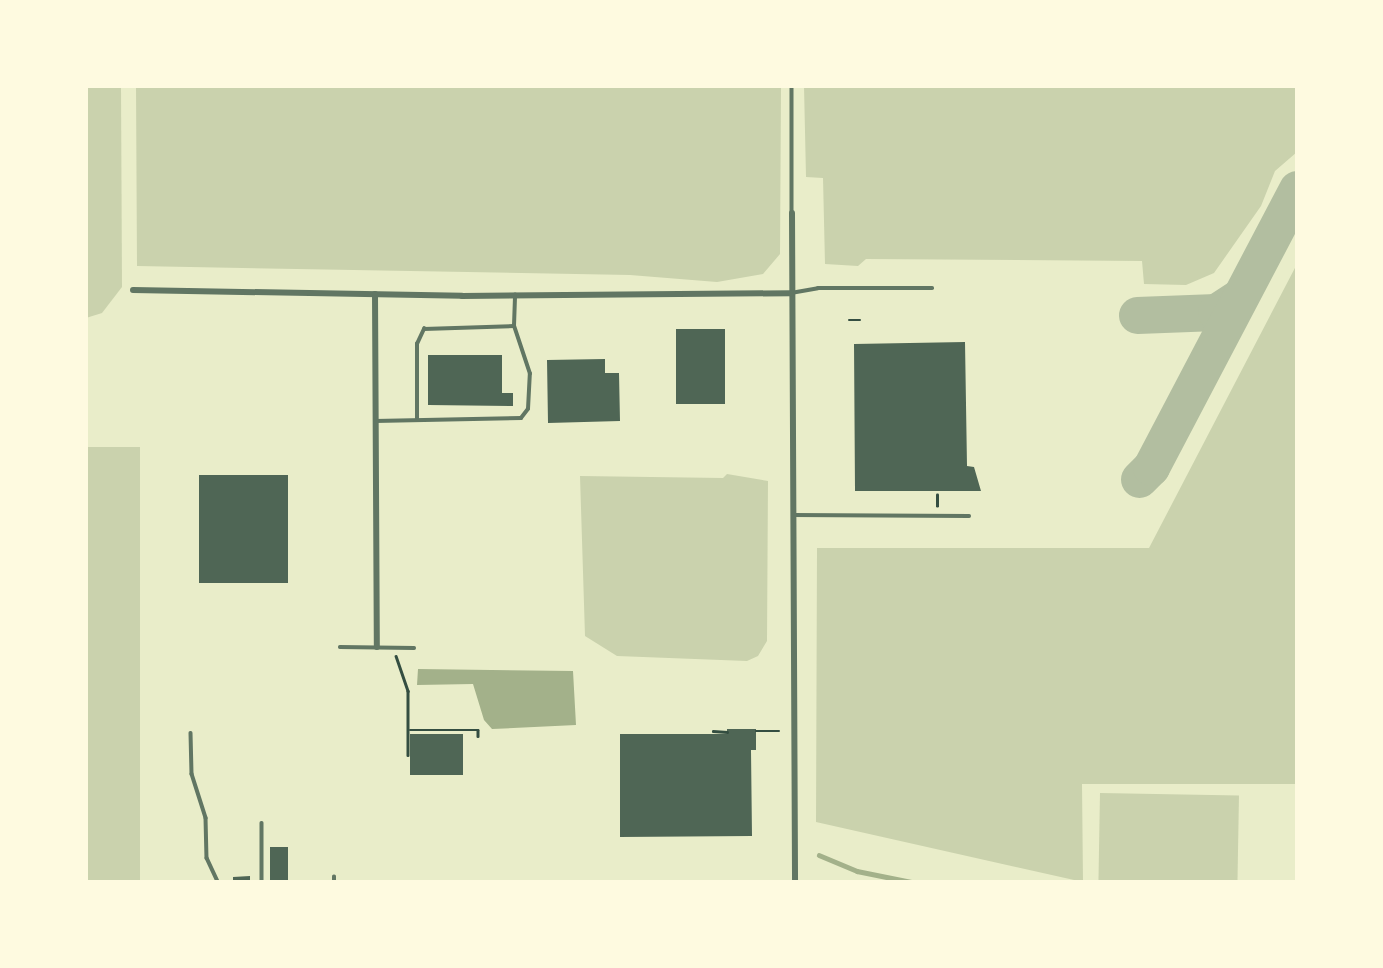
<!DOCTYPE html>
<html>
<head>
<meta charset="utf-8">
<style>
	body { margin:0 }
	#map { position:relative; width:1383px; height:968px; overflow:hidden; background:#e9edc9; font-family:"Alegreya Sans",sans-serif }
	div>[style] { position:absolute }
	.green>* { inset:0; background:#cad2ad; transform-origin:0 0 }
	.water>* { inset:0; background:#a3b18a }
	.stream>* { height:4.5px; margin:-2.25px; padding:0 2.25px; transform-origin:2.25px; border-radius:2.25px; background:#a3b18a }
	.taxiway>* { height:37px; margin:-18.5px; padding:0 18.5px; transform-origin:18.5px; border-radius:18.5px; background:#b2bea0 }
	.building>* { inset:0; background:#4f6655; transform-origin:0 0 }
	.path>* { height:2.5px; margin:-1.25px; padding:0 1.25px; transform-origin:1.25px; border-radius:1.25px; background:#344e41 }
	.service>* { height:3.5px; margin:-1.75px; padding:0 1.75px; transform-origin:1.75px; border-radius:1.75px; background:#617663 }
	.minor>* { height:6px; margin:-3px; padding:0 3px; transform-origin:3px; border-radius:3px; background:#617663 }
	span { translate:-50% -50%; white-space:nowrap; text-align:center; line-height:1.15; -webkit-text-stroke:6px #fefae0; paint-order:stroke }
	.frame { position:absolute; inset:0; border:88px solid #fefae0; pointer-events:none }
</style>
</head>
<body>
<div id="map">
	<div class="green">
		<div style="clip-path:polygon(86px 86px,121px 86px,122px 287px,102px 313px,86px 318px)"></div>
		<div style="clip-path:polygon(136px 86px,781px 86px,780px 254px,763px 274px,717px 282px,630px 275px,137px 266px)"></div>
		<div style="clip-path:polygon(804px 86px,1297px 86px,1297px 152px,1275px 171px,1261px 206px,1214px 273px,1186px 285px,1144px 284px,1142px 261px,866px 259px,858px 266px,825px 264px,823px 178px,806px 177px)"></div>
		<div style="clip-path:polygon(1297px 264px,1297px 784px,1082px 784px,1083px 882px,816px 822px,817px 548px,1149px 548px)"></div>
		<div style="left:140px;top:447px;width:435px;height:54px;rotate:90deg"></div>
		<div style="clip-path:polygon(727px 474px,768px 481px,767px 641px,758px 656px,747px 661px,617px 656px,585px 636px,580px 476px,723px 478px)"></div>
		<div style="left:1100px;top:793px;width:139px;height:89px;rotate:1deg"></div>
	</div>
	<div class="water">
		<div style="clip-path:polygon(418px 669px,573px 671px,576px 725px,492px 729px,484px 720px,473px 684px,417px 685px)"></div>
	</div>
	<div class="stream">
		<div style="left:819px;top:855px;width:41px;rotate:22.8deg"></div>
		<div style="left:857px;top:871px;width:55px;rotate:11.5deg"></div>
	</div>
	<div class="taxiway">
		<div style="left:1137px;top:315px;width:79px;rotate:-2.2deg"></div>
		<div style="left:1216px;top:312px;width:27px;rotate:-33deg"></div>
		<div style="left:1139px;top:479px;width:17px;rotate:-45deg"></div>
		<div style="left:1151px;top:467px;width:314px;rotate:-62.3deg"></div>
	</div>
	<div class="building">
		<div style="left:676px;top:329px;width:49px;height:75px"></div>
		<div style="clip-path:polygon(965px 342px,967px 466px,974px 467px,981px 491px,855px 491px,854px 344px)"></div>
		<div style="clip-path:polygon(428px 355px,502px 355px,502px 393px,513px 393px,513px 406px,428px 405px)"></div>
		<div style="clip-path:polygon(605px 359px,605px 373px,619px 373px,620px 421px,548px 423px,547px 360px)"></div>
		<div style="left:199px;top:475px;width:89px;height:108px"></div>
		<div style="clip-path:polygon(727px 729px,756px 729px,756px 750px,751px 750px,752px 836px,620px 837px,620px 734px,727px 734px)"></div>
		<div style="left:410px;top:734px;width:53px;height:41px"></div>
		<div style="left:270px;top:847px;width:18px;height:35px"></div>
		<div style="clip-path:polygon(250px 876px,250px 882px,233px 882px,233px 877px)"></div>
	</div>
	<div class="path">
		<div style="left:849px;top:320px;width:11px"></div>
		<div style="left:937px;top:506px;width:11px;rotate:-90deg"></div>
		<div style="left:396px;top:656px;width:37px;rotate:71deg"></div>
		<div style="left:408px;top:691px;width:64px;rotate:90deg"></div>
		<div style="left:410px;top:730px;width:68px"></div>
		<div style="left:478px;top:730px;width:6px;rotate:90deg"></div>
		<div style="left:713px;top:731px;width:14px;rotate:4deg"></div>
		<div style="left:756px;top:731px;width:23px"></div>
	</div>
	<div class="service">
		<div style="left:792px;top:86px;width:127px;rotate:90deg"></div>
		<div style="left:791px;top:293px;width:27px;rotate:-10deg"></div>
		<div style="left:818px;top:288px;width:114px"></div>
		<div style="left:417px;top:420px;width:76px;rotate:-90deg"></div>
		<div style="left:417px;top:344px;width:17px;rotate:-65deg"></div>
		<div style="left:424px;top:329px;width:90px;rotate:-1.9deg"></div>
		<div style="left:375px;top:421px;width:146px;rotate:-1.2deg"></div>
		<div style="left:521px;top:418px;width:11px;rotate:-52deg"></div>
		<div style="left:528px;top:409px;width:35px;rotate:-87deg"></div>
		<div style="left:530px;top:374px;width:51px;rotate:-108.4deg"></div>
		<div style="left:514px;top:326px;width:31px;rotate:-88deg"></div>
		<div style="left:793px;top:515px;width:176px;rotate:0.3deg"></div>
		<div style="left:340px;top:647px;width:74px;rotate:0.8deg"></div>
		<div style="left:191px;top:733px;width:41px;rotate:88.6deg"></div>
		<div style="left:192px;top:774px;width:46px;rotate:72.3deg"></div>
		<div style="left:206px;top:818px;width:40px;rotate:88.6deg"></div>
		<div style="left:207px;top:858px;width:26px;rotate:65deg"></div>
		<div style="left:262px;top:823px;width:59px;rotate:90deg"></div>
		<div style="left:334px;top:882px;width:5px;rotate:-90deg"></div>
	</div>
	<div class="minor">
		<div style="left:792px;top:213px;width:669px;rotate:89.74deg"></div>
		<div style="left:133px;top:290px;width:329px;rotate:1deg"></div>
		<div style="left:462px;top:296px;width:329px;rotate:-0.5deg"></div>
		<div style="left:375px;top:294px;width:353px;rotate:89.7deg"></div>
	</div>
	<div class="frame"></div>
</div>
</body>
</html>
